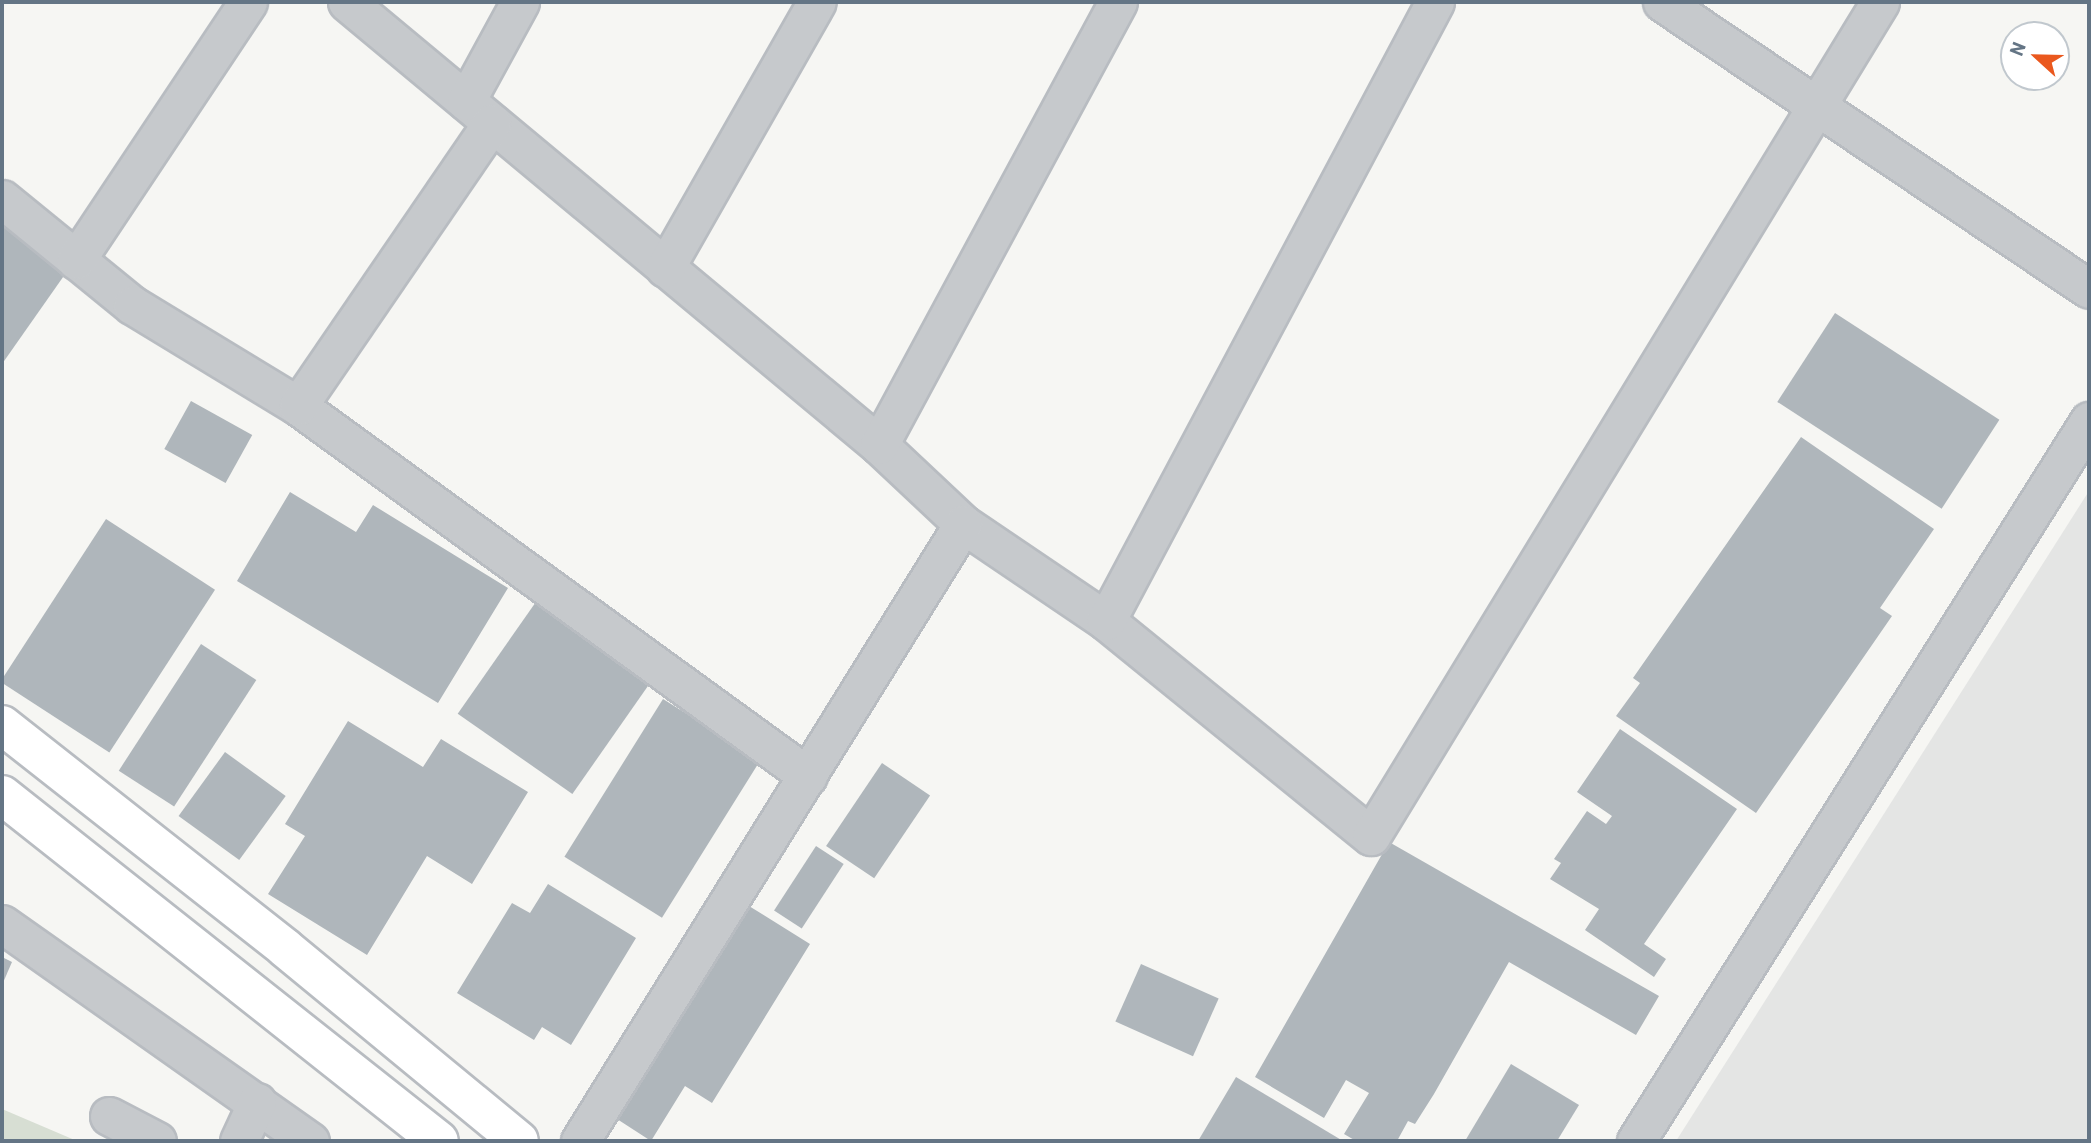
<!DOCTYPE html>
<html>
<head>
<meta charset="utf-8">
<style>
	body { margin:0 }
	#map { position:relative; width:2091px; height:1143px; overflow:hidden; background:#f6f6f3; font-family:Barlow,sans-serif }
	div>[style] { position:absolute }
	.built>* { inset:0; background:#e4e5e4 }
	.green>* { inset:0; background:#d7ded3 }
	.building>* { inset:0; background:#afb6bb; transform-origin:0 0 }
	.roads { filter:drop-shadow(2px 0 #b8bcc1) drop-shadow(-2px 0 #b8bcc1) drop-shadow(0 2px #b8bcc1) drop-shadow(0 -2px #b8bcc1) }
	.street>* { height:37px; margin:-18.5px; padding:0 18.5px; transform-origin:18.5px; border-radius:18.5px; background:#c6c9cc }
	.secondary>* { height:38px; margin:-19px; padding:0 19px; transform-origin:19px; border-radius:19px; background:#fff }
	span { translate:-50% -50%; white-space:nowrap; text-align:center; line-height:1.15; -webkit-text-stroke:7px #fff; paint-order:stroke }
	.frame { position:absolute; inset:0; border:4px solid #647585; pointer-events:none }
	.north { position:absolute; left:2000px; top:21px; width:70px; height:70px; box-sizing:border-box; background:#fff; border:2px solid #c1c8ce; border-radius:50%; rotate:292deg; font-size:19px; font-weight:700; line-height:28px; text-align:center; color:#647585 }
	.north::after { content:''; display:block; margin:auto; width:24px; height:32px; background:#ea581e; clip-path:polygon(50% 0,100% 100%,50% 72%,0 100%) }
</style>
</head>
<body>
<div id="map">
	<div class="built">
		<div style="clip-path:polygon(2089px 491px,2089px 1141px,1676px 1141px)"></div>
	</div>
	<div class="green">
		<div style="clip-path:polygon(2px 1109px,77px 1141px,2px 1141px)"></div>
	</div>
	<div class="building">
		<div style="clip-path:polygon(2px 223px,68px 270px,2px 364px)"></div>
		<div style="left:1835px;top:313px;width:196px;height:106px;rotate:33deg"></div>
		<div style="left:191px;top:401px;width:70px;height:55px;rotate:29deg"></div>
		<div style="clip-path:polygon(1801px 437px,1934px 529px,1880px 608px,1892px 616px,1756px 813px,1616px 716px,1640px 683px,1633px 678px)"></div>
		<div style="clip-path:polygon(290px 492px,356px 532px,373px 505px,508px 588px,438px 703px,237px 581px)"></div>
		<div style="left:106px;top:519px;width:130px;height:194px;rotate:33deg"></div>
		<div style="left:538px;top:599px;width:140px;height:140px;rotate:35deg"></div>
		<div style="left:201px;top:644px;width:66px;height:151px;rotate:33deg"></div>
		<div style="left:663px;top:699px;width:115px;height:186px;rotate:32deg"></div>
		<div style="clip-path:polygon(348px 721px,423px 767px,441px 739px,528px 792px,472px 884px,427px 856px,367px 955px,268px 894px,305px 836px,285px 824px)"></div>
		<div style="clip-path:polygon(1620px 729px,1737px 809px,1644px 944px,1666px 959px,1654px 977px,1585px 930px,1599px 909px,1550px 879px,1561px 863px,1554px 859px,1587px 811px,1606px 824px,1612px 816px,1577px 792px)"></div>
		<div style="left:225px;top:752px;width:75px;height:79px;rotate:36deg"></div>
		<div style="left:882px;top:763px;width:58px;height:100px;rotate:34deg"></div>
		<div style="clip-path:polygon(1389px 842px,1659px 996px,1636px 1035px,1509px 962px,1434px 1094px,1415px 1124px,1408px 1121px,1397px 1141px,1356px 1141px,1344px 1134px,1369px 1093px,1346px 1080px,1324px 1118px,1255px 1077px)"></div>
		<div style="left:816px;top:846px;width:33px;height:77px;rotate:33deg"></div>
		<div style="clip-path:polygon(548px 884px,636px 938px,571px 1045px,542px 1027px,534px 1040px,457px 993px,512px 903px,530px 913px)"></div>
		<div style="clip-path:polygon(749px 906px,810px 944px,712px 1103px,685px 1086px,651px 1141px,617px 1119px)"></div>
		<div style="clip-path:polygon(2px 957px,12px 962px,2px 985px)"></div>
		<div style="left:1141px;top:964px;width:85px;height:63px;rotate:24deg"></div>
		<div style="clip-path:polygon(1511px 1064px,1579px 1105px,1557px 1141px,1465px 1141px)"></div>
		<div style="clip-path:polygon(1236px 1077px,1343px 1141px,1198px 1141px)"></div>
	</div>
	<div class="roads">
		<div class="street">
			<div style="left:347px;top:2px;width:692px;rotate:39.78deg"></div>
			<div style="left:879px;top:445px;width:115px;rotate:43.2deg"></div>
			<div style="left:963px;top:524px;width:173px;rotate:34.1deg"></div>
			<div style="left:1106px;top:621px;width:341px;rotate:39.1deg"></div>
			<div style="left:1371px;top:836px;width:977px;rotate:-58.6deg"></div>
			<div style="left:1662px;top:2px;width:514px;rotate:33.91deg"></div>
			<div style="left:466px;top:101px;width:113px;rotate:-61.4deg"></div>
			<div style="left:2px;top:199px;width:168px;rotate:39.2deg"></div>
			<div style="left:132px;top:305px;width:194px;rotate:31.3deg"></div>
			<div style="left:298px;top:406px;width:630px;rotate:35.96deg"></div>
			<div style="left:76px;top:260px;width:310px;rotate:-56.3deg"></div>
			<div style="left:665px;top:268px;width:306px;rotate:-60.3deg"></div>
			<div style="left:298px;top:406px;width:343px;rotate:-55.6deg"></div>
			<div style="left:879px;top:445px;width:503px;rotate:-61.65deg"></div>
			<div style="left:1106px;top:621px;width:701px;rotate:-62.01deg"></div>
			<div style="left:2px;top:924px;width:377px;rotate:35.2deg"></div>
			<div style="left:109px;top:1116px;width:54px;rotate:27.5deg"></div>
			<div style="left:239px;top:1141px;width:43px;rotate:-65.2deg"></div>
			<div style="left:580px;top:1141px;width:726px;rotate:-58.17deg"></div>
			<div style="left:1636px;top:1141px;width:851px;rotate:-57.82deg"></div>
		</div>
		<div class="secondary">
			<div style="left:2px;top:725px;width:360px;rotate:38.2deg"></div>
			<div style="left:285px;top:948px;width:303px;rotate:39.5deg"></div>
			<div style="left:2px;top:795px;width:557px;rotate:38.37deg"></div>
		</div>
	</div>
	<div class="frame"></div>
	<div class="north">N</div>
</div>
</body>
</html>
